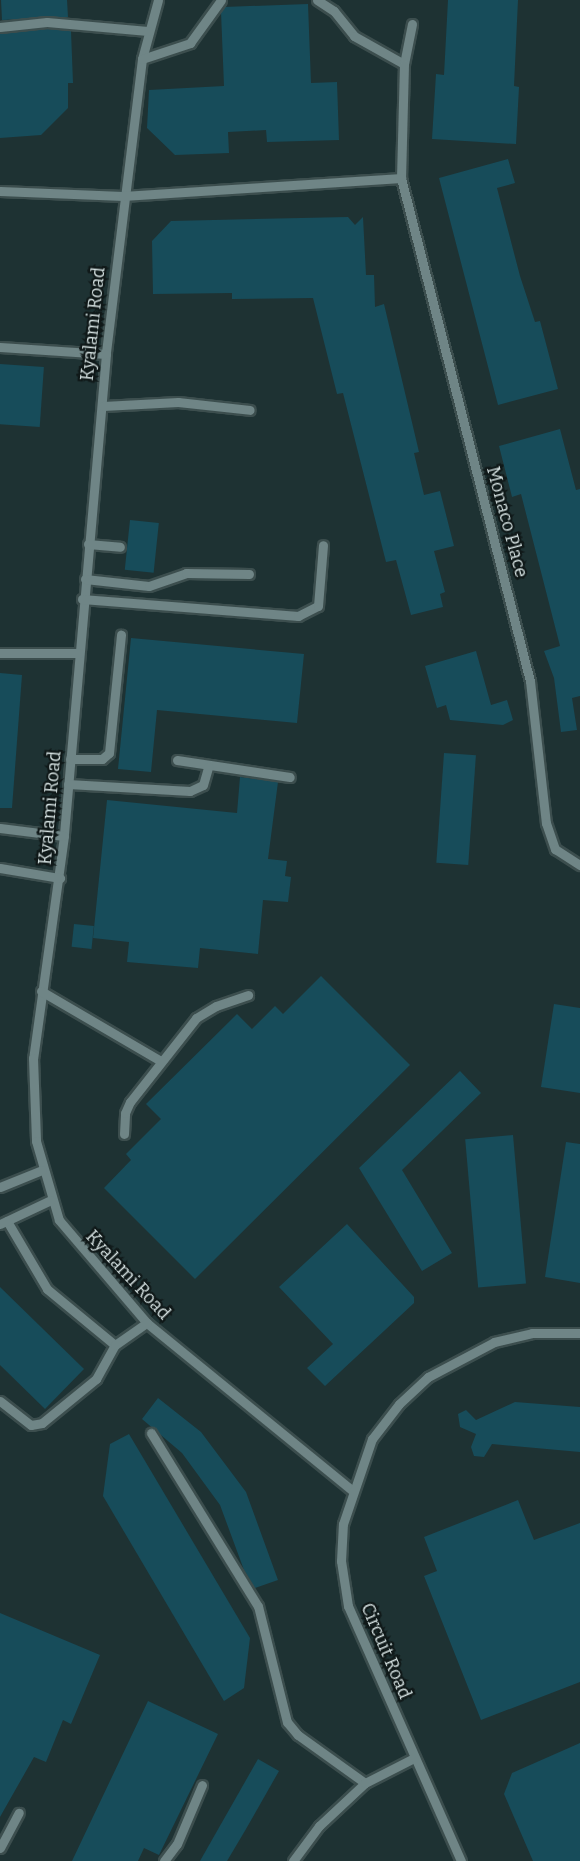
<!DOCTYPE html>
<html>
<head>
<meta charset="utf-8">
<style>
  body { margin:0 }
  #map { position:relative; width:580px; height:1861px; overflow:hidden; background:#1e3233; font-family:Bitter,serif }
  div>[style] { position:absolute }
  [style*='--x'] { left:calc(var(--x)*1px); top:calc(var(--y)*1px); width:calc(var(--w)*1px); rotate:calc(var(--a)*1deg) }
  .building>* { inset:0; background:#174c5a; transform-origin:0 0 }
  .roads { filter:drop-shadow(2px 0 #3c4e4e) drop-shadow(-2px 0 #3c4e4e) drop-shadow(0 2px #3c4e4e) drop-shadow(0 -2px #3c4e4e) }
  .service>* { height:9px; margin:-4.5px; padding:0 4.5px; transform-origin:4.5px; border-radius:4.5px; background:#6f8586 }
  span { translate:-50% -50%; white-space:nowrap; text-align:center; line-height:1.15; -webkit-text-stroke:4.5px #0f1818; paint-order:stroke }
  .street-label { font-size:18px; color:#d5e1e1 }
</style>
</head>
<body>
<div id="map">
  <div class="building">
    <div style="clip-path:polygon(1px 0,67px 0,68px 17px,2px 20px)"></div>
    <div style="clip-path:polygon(448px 0,518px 0,514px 86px,519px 87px,516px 144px,432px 139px,436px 74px,444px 75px)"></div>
    <div style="clip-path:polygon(308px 4px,311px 83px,337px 82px,339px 140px,267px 142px,266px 130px,228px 132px,229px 153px,175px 155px,147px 128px,149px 90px,224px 86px,221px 12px,224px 7px)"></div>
    <div style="clip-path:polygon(47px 29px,71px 31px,73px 83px,68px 83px,68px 108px,41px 135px,0 138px,0 34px)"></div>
    <div style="clip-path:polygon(508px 159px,515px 183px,497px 188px,520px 276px,535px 322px,540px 321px,558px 389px,498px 405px,439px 178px)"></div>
    <div style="clip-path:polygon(348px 217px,355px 225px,363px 217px,366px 275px,374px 275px,375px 307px,384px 304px,419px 452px,414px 453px,424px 495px,440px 491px,454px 546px,434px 551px,445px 592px,440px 594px,443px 607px,411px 615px,396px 560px,386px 562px,343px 393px,337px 394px,313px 298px,232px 299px,232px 293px,153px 294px,152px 241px,171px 221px)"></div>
    <div style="left:0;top:364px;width:44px;height:60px;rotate:4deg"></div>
    <div style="clip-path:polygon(560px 429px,576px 490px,580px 489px,580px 696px,572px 698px,577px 730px,561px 732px,554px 678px,544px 651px,560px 646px,521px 494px,512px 497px,499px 446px)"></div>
    <div style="left:130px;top:520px;width:29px;height:50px;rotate:6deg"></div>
    <div style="clip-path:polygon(131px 638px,304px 654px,297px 723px,157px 710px,151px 772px,118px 769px)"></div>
    <div style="clip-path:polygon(476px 651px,491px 705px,507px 700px,513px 720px,503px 725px,450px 720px,446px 705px,437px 708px,425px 666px)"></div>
    <div style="clip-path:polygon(0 673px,22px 675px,12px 808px,0 808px)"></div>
    <div style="left:444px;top:753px;width:32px;height:110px;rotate:4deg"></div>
    <div style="clip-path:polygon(240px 777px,278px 782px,268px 859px,287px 861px,285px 876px,291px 877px,288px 902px,263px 900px,258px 954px,200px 948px,198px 968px,127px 962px,129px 942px,93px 938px,107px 800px,237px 813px)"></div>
    <div style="left:74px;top:924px;width:20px;height:23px;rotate:6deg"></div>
    <div style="clip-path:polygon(321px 976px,410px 1065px,195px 1279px,104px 1188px,131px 1160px,126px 1154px,161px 1119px,146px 1104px,237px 1014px,252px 1029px,275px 1006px,283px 1014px)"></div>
    <div style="clip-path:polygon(554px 1004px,580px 1008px,580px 1093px,541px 1087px)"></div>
    <div style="clip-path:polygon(460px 1071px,481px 1093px,402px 1170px,452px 1253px,422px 1271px,359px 1168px)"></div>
    <div style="left:513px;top:1135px;width:149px;height:48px;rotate:85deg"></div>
    <div style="clip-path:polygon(566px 1142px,580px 1144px,580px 1283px,545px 1277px)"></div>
    <div style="clip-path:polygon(347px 1224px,414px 1297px,414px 1303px,325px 1386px,307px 1368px,333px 1344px,279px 1287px)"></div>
    <div style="clip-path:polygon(0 1287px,84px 1369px,45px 1409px,0 1365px)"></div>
    <div style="clip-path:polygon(158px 1398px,201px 1432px,246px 1492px,278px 1580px,255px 1588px,244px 1570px,220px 1505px,182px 1453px,142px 1419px)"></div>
    <div style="clip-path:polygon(515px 1402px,580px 1407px,580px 1452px,492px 1444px,484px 1457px,474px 1456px,471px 1447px,476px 1434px,460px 1427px,458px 1414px,466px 1410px,476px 1420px)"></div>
    <div style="clip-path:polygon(129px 1434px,250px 1638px,244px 1688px,224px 1701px,103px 1496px,110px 1444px)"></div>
    <div style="clip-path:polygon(518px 1500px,534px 1540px,580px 1523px,580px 1682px,481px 1720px,424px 1576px,437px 1571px,424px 1537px)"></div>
    <div style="clip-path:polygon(0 1613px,100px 1655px,71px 1724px,63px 1720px,46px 1762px,34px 1757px,0 1817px)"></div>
    <div style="clip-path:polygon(148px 1701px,218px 1734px,159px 1855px,144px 1848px,138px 1861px,72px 1861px)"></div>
    <div style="clip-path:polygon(580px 1743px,580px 1861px,533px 1861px,504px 1794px,512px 1773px)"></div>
    <div style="clip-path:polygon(258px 1759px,279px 1771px,246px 1829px,227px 1861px,200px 1861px)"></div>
  </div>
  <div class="roads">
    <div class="service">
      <div style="--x:158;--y:0;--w:61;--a:105.2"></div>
      <div style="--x:142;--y:59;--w:297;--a:97"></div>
      <div style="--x:106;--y:354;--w:484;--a:95"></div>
      <div style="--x:64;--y:836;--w:224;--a:97.9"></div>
      <div style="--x:33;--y:1058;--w:83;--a:87.9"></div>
      <div style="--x:36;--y:1141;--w:82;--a:73.8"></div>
      <div style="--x:59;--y:1220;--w:135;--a:49.5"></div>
      <div style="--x:147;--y:1323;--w:264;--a:39.2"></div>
      <div style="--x:317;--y:0;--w:20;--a:33"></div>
      <div style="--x:334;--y:11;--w:32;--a:51"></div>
      <div style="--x:354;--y:36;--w:57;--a:29.2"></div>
      <div style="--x:412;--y:24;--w:41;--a:101.3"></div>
      <div style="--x:404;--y:64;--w:114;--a:91.5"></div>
      <div style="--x:401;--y:178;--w:519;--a:75.62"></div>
      <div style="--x:530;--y:681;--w:143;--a:83.6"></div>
      <div style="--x:546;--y:823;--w:28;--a:71"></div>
      <div style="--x:555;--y:849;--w:30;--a:33"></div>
      <div style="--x:0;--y:27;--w:47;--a:-6.1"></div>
      <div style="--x:47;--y:22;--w:101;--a:5.1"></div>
      <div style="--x:142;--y:59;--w:51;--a:-18.4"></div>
      <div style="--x:190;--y:43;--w:53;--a:-54.2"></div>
      <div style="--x:0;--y:191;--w:123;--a:2.3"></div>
      <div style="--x:123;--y:196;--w:279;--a:-3.7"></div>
      <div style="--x:0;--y:347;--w:106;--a:3.8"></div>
      <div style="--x:103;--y:406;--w:75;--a:-3.1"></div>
      <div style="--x:178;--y:402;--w:72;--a:6.3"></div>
      <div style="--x:88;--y:544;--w:32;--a:5"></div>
      <div style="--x:85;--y:579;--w:64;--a:6.2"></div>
      <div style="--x:149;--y:586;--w:39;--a:-19"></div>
      <div style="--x:186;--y:573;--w:63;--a:0.9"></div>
      <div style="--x:82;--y:599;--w:217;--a:4.5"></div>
      <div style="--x:298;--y:616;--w:22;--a:-27"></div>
      <div style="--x:318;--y:606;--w:61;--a:-85.3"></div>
      <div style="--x:0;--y:653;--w:79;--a:0"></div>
      <div style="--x:70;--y:759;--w:32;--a:0"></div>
      <div style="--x:102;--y:759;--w:9;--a:-41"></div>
      <div style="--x:109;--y:753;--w:119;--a:-84.2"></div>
      <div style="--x:177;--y:760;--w:114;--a:8.6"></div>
      <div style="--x:68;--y:784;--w:122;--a:3.3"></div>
      <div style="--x:190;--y:791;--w:14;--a:-25"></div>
      <div style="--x:203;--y:785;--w:19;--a:-74"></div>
      <div style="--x:0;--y:828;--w:64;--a:7.1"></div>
      <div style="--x:0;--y:868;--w:61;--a:9.5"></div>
      <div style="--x:41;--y:991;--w:139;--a:30.3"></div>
      <div style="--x:124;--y:1134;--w:21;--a:-87"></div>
      <div style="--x:125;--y:1113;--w:12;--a:-66"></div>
      <div style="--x:130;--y:1102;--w:107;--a:-51.8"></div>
      <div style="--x:196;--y:1018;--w:23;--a:-31"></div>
      <div style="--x:216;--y:1006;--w:34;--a:-19"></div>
      <div style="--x:0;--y:1187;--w:45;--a:-22"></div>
      <div style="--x:7;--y:1221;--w:79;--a:59.5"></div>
      <div style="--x:47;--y:1289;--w:88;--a:39.5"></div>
      <div style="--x:0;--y:1224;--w:56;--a:-25.2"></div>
      <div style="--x:0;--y:1401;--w:39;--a:38"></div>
      <div style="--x:31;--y:1425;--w:11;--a:-10"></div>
      <div style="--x:42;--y:1423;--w:70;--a:-39.2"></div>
      <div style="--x:96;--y:1379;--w:39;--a:-61"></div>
      <div style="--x:115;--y:1345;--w:39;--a:-35"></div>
      <div style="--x:151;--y:1433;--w:203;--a:58.3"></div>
      <div style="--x:258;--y:1606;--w:120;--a:76"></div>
      <div style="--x:287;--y:1722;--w:17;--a:50"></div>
      <div style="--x:298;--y:1735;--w:82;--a:35.6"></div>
      <div style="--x:0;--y:1848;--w:40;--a:-62"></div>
      <div style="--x:164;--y:1861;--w:21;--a:-53"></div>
      <div style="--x:177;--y:1844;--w:64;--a:-67"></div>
      <div style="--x:293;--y:1861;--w:44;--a:-53.4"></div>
      <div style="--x:319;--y:1826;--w:63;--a:-43.1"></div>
      <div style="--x:365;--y:1783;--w:55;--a:-27"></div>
      <div style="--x:461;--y:1861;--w:279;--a:-113.9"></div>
      <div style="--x:348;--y:1606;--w:46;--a:-98.8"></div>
      <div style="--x:341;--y:1561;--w:37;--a:-87"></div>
      <div style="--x:343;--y:1524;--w:90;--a:-71.2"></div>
      <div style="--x:372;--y:1439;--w:44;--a:-52.4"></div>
      <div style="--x:399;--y:1404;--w:40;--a:-43"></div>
      <div style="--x:428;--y:1377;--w:75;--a:-27.9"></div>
      <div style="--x:494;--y:1342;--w:39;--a:-13"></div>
      <div style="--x:532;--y:1333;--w:48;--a:0"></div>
    </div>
  </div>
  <div class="street-label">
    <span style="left:93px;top:324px;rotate:-84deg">Kyalami Road</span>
    <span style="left:507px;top:522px;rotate:75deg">Monaco Place</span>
    <span style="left:50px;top:808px;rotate:-85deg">Kyalami Road</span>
    <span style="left:128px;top:1275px;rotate:47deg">Kyalami Road</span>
    <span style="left:386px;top:1651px;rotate:67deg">Circuit Road</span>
  </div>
</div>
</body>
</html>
